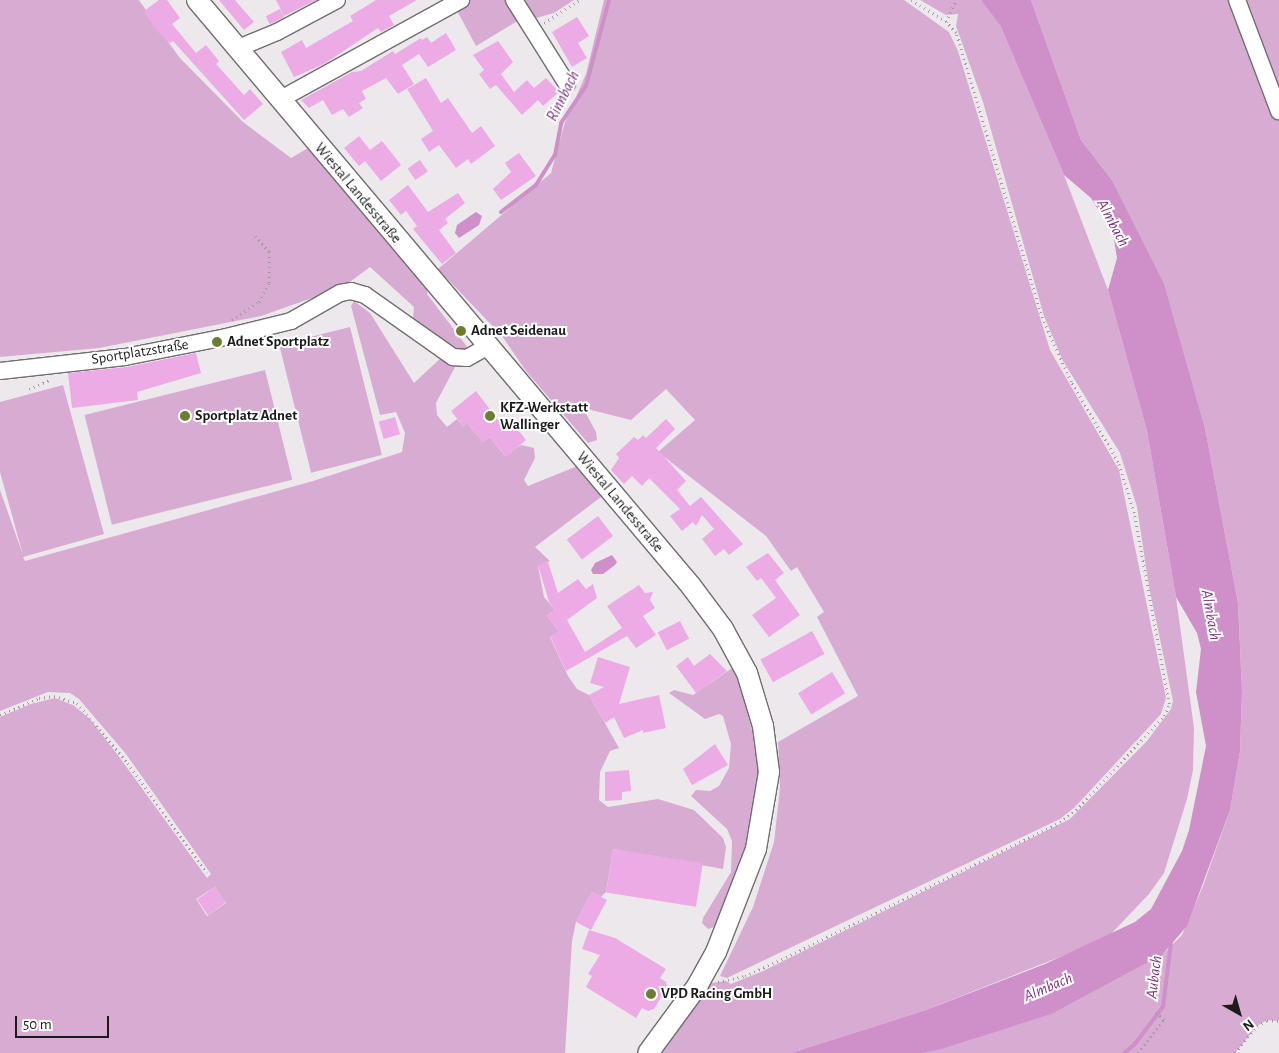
<!DOCTYPE html>
<html>
<head>
<meta charset="utf-8">
<style>
  body { margin:0 }
  #map { position:relative; width:1279px; height:1053px; overflow:hidden; background:#ede8ec; font-family:"Alegreya Sans",sans-serif }
  div>[style] { position:absolute }
  [style*='--x'] { left:calc(var(--x)*1px); top:calc(var(--y)*1px); width:calc(var(--w)*1px); rotate:calc(var(--a)*1deg) }
  .green>* { inset:0; background:#d8acd2; transform-origin:0 0 }
  .water>* { inset:0; background:#cf90c9 }
  .stream>* { height:4px; margin:-2px; padding:0 2px; transform-origin:2px; border-radius:2px; background:#cf90c9 }
  .building>* { inset:0; background:#ecabe5; transform-origin:0 0 }
  .path>* { height:2.5px; margin-top:-1.25px; transform-origin:0; background:repeating-linear-gradient(90deg,#9f9b9e 0 1px,transparent 0 5px) }
  .roads { filter:drop-shadow(1px 0 #716d70) drop-shadow(-1px 0 #716d70) drop-shadow(0 1px #716d70) drop-shadow(0 -1px #716d70) }
  .minor>* { height:16px; margin:-8px; padding:0 8px; transform-origin:8px; border-radius:8px; background:#fff }
  .major>* { height:20px; margin:-10px; padding:0 10px; transform-origin:10px; border-radius:10px; background:#fff }
  .dots>* { width:14px; height:14px; translate:-50% -50%; box-sizing:border-box; border:2px solid #fff; border-radius:50% }
  span { translate:-50% -50%; white-space:nowrap; text-align:center; line-height:1.15; -webkit-text-stroke:4px #fff; paint-order:stroke }
  .street-label { font-size:15px; color:#1c1b1c }
  .poi-label { font-size:15px; color:#1c1b1c; font-weight:700 }
  .left { translate:0 -50%; text-align:left }
  .water-label { font-size:16px; color:#7d3378; font-style:italic }
  .north { position:absolute; left:1214px; top:988px; width:50px; height:50px; -webkit-text-stroke:4px #fff; paint-order:stroke; rotate:142deg; font-size:14px; font-weight:700; line-height:20px; text-align:center; color:#1c1b1c }
  .north::after { content:''; display:block; margin:auto; width:18px; height:22px; background:#1c1b1c; clip-path:polygon(50% 0,100% 100%,50% 72%,0 100%) }
  .scale { position:absolute; left:15px; top:1016px; width:94px; height:22px; box-sizing:border-box; border:2px solid #1c1b1c; border-top:0; padding-left:6px; font-size:15px; line-height:18px; white-space:nowrap; color:#1c1b1c; -webkit-text-stroke:4px #fff; paint-order:stroke }
</style>
</head>
<body>
<div id="map">
  <div class="green">
    <div style="clip-path:polygon(0 0,139px 0,179px 57px,243px 122px,291px 158px,310px 147px,428px 288px,427px 294px,468px 348px,461px 350px,450px 347px,413px 318px,414px 307px,370px 267px,343px 287px,261px 316px,99px 348px,0 357px)"></div>
    <div style="clip-path:polygon(469px 0,506px 0,519px 20px,476px 46px,455px 7px)"></div>
    <div style="clip-path:polygon(520px 0,574px 0,554px 13px,536px 18px)"></div>
    <div style="clip-path:polygon(604px 0,904px 0,949px 32px,958px 51px,1050px 350px,1119px 470px,1166px 698px,1161px 714px,1075px 807px,1060px 819px,727px 978px,720px 976px,753px 907px,774px 842px,780px 788px,778px 742px,858px 696px,817px 617px,824px 612px,797px 567px,791px 571px,766px 536px,658px 452px,695px 420px,666px 389px,631px 420px,583px 408px,596px 432px,597px 440px,588px 443px,526px 371px,502px 336px,438px 269px,551px 173px,565px 122px,586px 74px)"></div>
    <div style="clip-path:polygon(920px 0,981px 0,990px 9px,1000px 25px,1064px 175px,1108px 290px,1147px 431px,1176px 597px,1194px 728px,1193px 770px,1187px 799px,1164px 873px,1149px 894px,1111px 934px,1085px 947px,926px 1010px,791px 1053px,648px 1053px,698px 985px,726px 981px,731px 984px,763px 971px,1070px 819px,1147px 741px,1171px 709px,1173px 701px,1149px 587px,1137px 507px,1120px 453px,1063px 361px,1044px 316px,983px 102px,956px 26px,958px 14px,946px 15px)"></div>
    <div style="clip-path:polygon(1031px 0,1279px 0,1279px 1021px,1267px 1020px,1257px 1026px,1235px 1053px,923px 1053px,1052px 1014px,1162px 955px,1182px 935px,1203px 886px,1230px 810px,1240px 752px,1242px 691px,1238px 603px,1205px 428px,1164px 283px,1112px 180px,1081px 140px)"></div>
    <div style="clip-path:polygon(evenodd,354px 301px,370px 313px,414px 383px,443px 356px,455px 367px,436px 403px,437px 415px,447px 427px,457px 419px,463px 426px,467px 423px,483px 442px,490px 437px,505px 456px,521px 445px,534px 448px,535px 458px,524px 480px,528px 486px,580px 465px,605px 494px,535px 547px,550px 561px,538px 566px,544px 597px,555px 610px,547px 616px,559px 632px,550px 637px,568px 676px,577px 689px,589px 695px,619px 748px,610px 751px,600px 772px,599px 800px,608px 807px,658px 799px,694px 810px,723px 838px,726px 847px,723px 869px,613px 849px,606px 892px,601px 897px,592px 892px,576px 922px,572px 941px,565px 1053px,0 1053px,0 717px,31px 704px,55px 698px,73px 705px,90px 719px,120px 758px,207px 878px,211px 874px,126px 754px,79px 699px,70px 693px,48px 692px,0 711px,0 490px,23px 555px,0 472px,0 402px,63px 385px,104px 534px,23px 557px,25px 561px,313px 481px,402px 452px,405px 433px,396px 412px,380px 415px,351px 306px,354px 301px,215px 887px,226px 903px,207px 916px,196px 899px,215px 887px)"></div>
    <div style="left:350px;top:327px;width:132px;height:73px;rotate:76deg"></div>
    <div style="left:265px;top:370px;width:113px;height:186px;rotate:76deg"></div>
    <div style="clip-path:polygon(735px 666px,757px 749px,759px 783px,756px 821px,718px 926px,708px 929px,702px 923px,703px 918px,731px 872px,732px 841px,727px 829px,691px 796px,696px 790px,710px 791px,719px 786px,729px 768px,731px 744px,723px 716px,719px 714px,705px 719px,669px 693px,674px 690px,693px 695px)"></div>
  </div>
  <div class="water">
    <div style="clip-path:polygon(981px 0,1031px 0,1081px 140px,1112px 180px,1164px 283px,1205px 428px,1238px 603px,1242px 691px,1240px 752px,1230px 810px,1187px 926px,1162px 955px,1052px 1014px,941px 1049px,923px 1053px,791px 1053px,926px 1010px,1045px 964px,1135px 922px,1151px 909px,1182px 851px,1189px 830px,1206px 746px,1196px 692px,1201px 649px,1197px 633px,1176px 597px,1147px 431px,1108px 290px,1117px 258px,1113px 234px,1091px 198px,1064px 175px,1000px 25px)"></div>
    <div style="clip-path:polygon(476px 212px,482px 216px,479px 225px,459px 238px,455px 233px,457px 225px)"></div>
    <div style="clip-path:polygon(612px 555px,617px 562px,615px 565px,603px 574px,593px 574px,591px 570px,595px 563px)"></div>
  </div>
  <div class="stream">
    <div style="--x:501;--y:212;--w:44;--a:-37.6"></div>
    <div style="--x:536;--y:185;--w:36;--a:-58"></div>
    <div style="--x:555;--y:155;--w:33;--a:-79"></div>
    <div style="--x:561;--y:123;--w:45;--a:-56"></div>
    <div style="--x:586;--y:86;--w:89;--a:-75"></div>
    <div style="--x:1124;--y:1053;--w:13;--a:-39"></div>
    <div style="--x:1134;--y:1045;--w:48;--a:-52.7"></div>
    <div style="--x:1163;--y:1007;--w:64;--a:-82.9"></div>
  </div>
  <div class="building">
    <div style="clip-path:polygon(159px 0,167px 0,180px 18px,172px 24px,196px 53px,206px 45px,219px 61px,216px 64px,244px 95px,250px 89px,263px 104px,244px 120px,173px 41px,170px 43px,159px 33px,146px 15px,144px 11px)"></div>
    <div style="clip-path:polygon(219px 0,235px 0,254px 22px,244px 30px)"></div>
    <div style="clip-path:polygon(276px 0,316px 0,284px 16px)"></div>
    <div style="clip-path:polygon(376px 0,417px 0,389px 16px,394px 25px,381px 32px,378px 28px,324px 64px,294px 77px,281px 52px,302px 40px,306px 48px,353px 21px,350px 16px)"></div>
    <div style="left:280px;top:9px;width:9px;height:16px;rotate:63deg"></div>
    <div style="clip-path:polygon(577px 17px,589px 36px,578px 43px,587px 58px,572px 67px,552px 32px)"></div>
    <div style="clip-path:polygon(446px 33px,456px 50px,428px 67px,419px 54px,402px 65px,414px 84px,398px 94px,386px 78px,362px 91px,366px 99px,359px 103px,363px 108px,349px 117px,343px 109px,332px 115px,323px 100px,309px 108px,301px 100px,352px 72px,361px 71px,393px 51px,395px 54px,421px 38px,422px 40px,427px 37px,431px 43px)"></div>
    <div style="clip-path:polygon(498px 41px,513px 62px,501px 74px,514px 92px,527px 80px,534px 88px,546px 78px,559px 92px,543px 106px,538px 100px,522px 115px,496px 85px,490px 89px,479px 74px,484px 70px,473px 55px)"></div>
    <div style="clip-path:polygon(426px 78px,441px 103px,448px 98px,472px 133px,481px 126px,495px 146px,471px 164px,468px 159px,456px 168px,439px 145px,429px 152px,421px 139px,433px 131px,407px 89px)"></div>
    <div style="clip-path:polygon(359px 136px,370px 150px,382px 141px,401px 165px,381px 181px,365px 161px,359px 166px,344px 148px)"></div>
    <div style="clip-path:polygon(519px 153px,536px 176px,501px 200px,493px 189px,511px 172px,505px 163px)"></div>
    <div style="left:420px;top:160px;width:14px;height:15px;rotate:56deg"></div>
    <div style="clip-path:polygon(408px 185px,428px 212px,458px 193px,465px 203px,445px 219px,448px 223px,439px 230px,456px 253px,442px 264px,413px 229px,417px 226px,406px 211px,401px 215px,389px 200px)"></div>
    <div style="clip-path:polygon(196px 353px,201px 373px,137px 392px,138px 400px,72px 408px,68px 373px,127px 367px)"></div>
    <div style="clip-path:polygon(476px 391px,501px 424px,509px 418px,526px 440px,506px 457px,490px 437px,483px 442px,467px 423px,463px 426px,451px 411px)"></div>
    <div style="left:395px;top:417px;width:18px;height:17px;rotate:74deg"></div>
    <div style="clip-path:polygon(666px 419px,675px 429px,656px 448px,686px 481px,677px 490px,690px 506px,701px 497px,743px 544px,729px 555px,724px 549px,715px 556px,702px 539px,714px 529px,702px 515px,696px 526px,693px 522px,682px 531px,670px 516px,680px 509px,649px 478px,642px 486px,632px 476px,624px 484px,611px 470px,619px 458px,616px 454px,634px 437px,638px 440px,643px 435px,646px 438px)"></div>
    <div style="left:598px;top:516px;width:25px;height:39px;rotate:53deg"></div>
    <div style="clip-path:polygon(768px 553px,784px 573px,775px 580px,800px 615px,769px 637px,752px 615px,776px 598px,761px 578px,757px 581px,746px 567px)"></div>
    <div style="clip-path:polygon(548px 562px,558px 593px,578px 579px,586px 589px,593px 584px,597px 598px,567px 620px,585px 652px,622px 628px,607px 606px,639px 585px,645px 593px,653px 592px,650px 600px,655px 608px,643px 616px,656px 635px,636px 648px,627px 636px,566px 671px,550px 636px,559px 632px,547px 616px,555px 610px,549px 602px,538px 565px)"></div>
    <div style="left:680px;top:621px;width:20px;height:25px;rotate:63deg"></div>
    <div style="left:812px;top:631px;width:26px;height:59px;rotate:61deg"></div>
    <div style="clip-path:polygon(710px 654px,727px 671px,696px 693px,676px 666px,688px 657px,694px 666px)"></div>
    <div style="clip-path:polygon(598px 657px,630px 667px,619px 704px,659px 695px,666px 728px,643px 733px,643px 730px,624px 738px,614px 717px,605px 723px,589px 695px,604px 687px,590px 683px)"></div>
    <div style="left:832px;top:672px;width:25px;height:40px;rotate:58deg"></div>
    <div style="clip-path:polygon(715px 744px,728px 765px,692px 785px,683px 769px)"></div>
    <div style="clip-path:polygon(629px 770px,631px 791px,622px 792px,622px 800px,605px 801px,605px 772px)"></div>
    <div style="left:613px;top:849px;width:91px;height:44px;rotate:9deg"></div>
    <div style="left:215px;top:887px;width:19px;height:22px;rotate:55deg"></div>
    <div style="left:592px;top:892px;width:17px;height:34px;rotate:28deg"></div>
    <div style="clip-path:polygon(589px 930px,615px 938px,666px 969px,660px 978px,666px 982px,667px 988px,654px 1009px,648px 1011px,642px 1008px,636px 1018px,586px 987px,592px 976px,588px 974px,600px 955px,582px 949px)"></div>
  </div>
  <div class="path">
    <div style="--x:946;--y:22;--w:24;--a:-66"></div>
    <div style="--x:544;--y:23;--w:42;--a:-33.3"></div>
    <div style="--x:232;--y:320;--w:32;--a:-34"></div>
    <div style="--x:259;--y:302;--w:21;--a:-62"></div>
    <div style="--x:269;--y:283;--w:31;--a:-90"></div>
    <div style="--x:269;--y:252;--w:24;--a:-132"></div>
    <div style="--x:29;--y:389;--w:22;--a:-24"></div>
    <div style="--x:0;--y:715;--w:43;--a:-23.6"></div>
    <div style="--x:39;--y:698;--w:15;--a:-8"></div>
    <div style="--x:54;--y:696;--w:24;--a:17"></div>
    <div style="--x:77;--y:703;--w:79;--a:49.6"></div>
    <div style="--x:128;--y:763;--w:135;--a:54.3"></div>
    <div style="--x:718;--y:982;--w:28;--a:-13"></div>
    <div style="--x:745;--y:976;--w:45;--a:-24.9"></div>
    <div style="--x:786;--y:957;--w:305;--a:-26.2"></div>
    <div style="--x:1060;--y:822;--w:20;--a:-37"></div>
    <div style="--x:1076;--y:810;--w:129;--a:-46.9"></div>
    <div style="--x:1164;--y:716;--w:13;--a:-67"></div>
    <div style="--x:1169;--y:704;--w:194;--a:-100.4"></div>
    <div style="--x:1134;--y:513;--w:53;--a:-107.4"></div>
    <div style="--x:1118;--y:462;--w:93;--a:-120.4"></div>
    <div style="--x:1071;--y:382;--w:70;--a:-114.4"></div>
    <div style="--x:1042;--y:318;--w:298;--a:-106.8"></div>
    <div style="--x:956;--y:33;--w:15;--a:-132"></div>
    <div style="--x:946;--y:22;--w:41;--a:-147.8"></div>
    <div style="--x:1138;--y:1053;--w:42;--a:-51.8"></div>
    <div style="--x:1164;--y:1020;--w:11;--a:-139"></div>
    <div style="--x:1235;--y:1053;--w:35;--a:-51"></div>
    <div style="--x:1257;--y:1026;--w:12;--a:-31"></div>
    <div style="--x:1267;--y:1020;--w:12;--a:5"></div>
  </div>
  <div class="roads">
    <div class="minor">
      <div style="--x:514;--y:0;--w:99;--a:57.8"></div>
      <div style="--x:1237;--y:0;--w:119;--a:69.3"></div>
      <div style="--x:236;--y:49;--w:44;--a:-22.5"></div>
      <div style="--x:277;--y:32;--w:68;--a:-28.1"></div>
      <div style="--x:279;--y:100;--w:208;--a:-28.8"></div>
      <div style="--x:0;--y:371;--w:126;--a:-6.4"></div>
      <div style="--x:125;--y:357;--w:103;--a:-11.2"></div>
      <div style="--x:226;--y:337;--w:67;--a:-13.8"></div>
      <div style="--x:291;--y:321;--w:56;--a:-29.7"></div>
      <div style="--x:340;--y:293;--w:11;--a:-10"></div>
      <div style="--x:351;--y:291;--w:15;--a:16"></div>
      <div style="--x:365;--y:295;--w:108;--a:35.2"></div>
      <div style="--x:453;--y:357;--w:14;--a:4"></div>
      <div style="--x:467;--y:358;--w:23;--a:-29"></div>
    </div>
    <div class="major">
      <div style="--x:197;--y:0;--w:766;--a:49.87"></div>
      <div style="--x:691;--y:586;--w:54;--a:53.3"></div>
      <div style="--x:723;--y:629;--w:50;--a:61.4"></div>
      <div style="--x:747;--y:673;--w:55;--a:73.2"></div>
      <div style="--x:763;--y:726;--w:46;--a:82.6"></div>
      <div style="--x:769;--y:772;--w:78;--a:99.6"></div>
      <div style="--x:756;--y:849;--w:110;--a:111.2"></div>
      <div style="--x:716;--y:952;--w:38;--a:119"></div>
      <div style="--x:698;--y:985;--w:84;--a:126.3"></div>
    </div>
  </div>
  <div class="dots">
    <div style="left:461px;top:331px;background:#6c7e2d"></div>
    <div style="left:217px;top:342px;background:#6c7e2d"></div>
    <div style="left:185px;top:416px;background:#6c7e2d"></div>
    <div style="left:490px;top:416px;background:#6c7e2d"></div>
    <div style="left:651px;top:994px;background:#6c7e2d"></div>
  </div>
  <div class="street-label">
    <span style="left:358px;top:193px;rotate:50deg">Wiestal Landesstraße</span>
    <span style="left:140px;top:352px;rotate:-9deg">Sportplatzstraße</span>
    <span style="left:620px;top:502px;rotate:50deg">Wiestal Landesstraße</span>
  </div>
  <div class="poi-label">
    <span class="left" style="left:471px;top:331px">Adnet Seidenau</span>
    <span class="left" style="left:227px;top:342px">Adnet Sportplatz</span>
    <span class="left" style="left:500px;top:416px">KFZ-Werkstatt<br>Wallinger</span>
    <span class="left" style="left:195px;top:416px">Sportplatz Adnet</span>
    <span class="left" style="left:661px;top:994px">VPD Racing GmbH</span>
  </div>
  <div class="water-label">
    <span style="left:563px;top:96px;rotate:-63deg">Rinnbach</span>
    <span style="left:1113px;top:223px;rotate:62deg">Almbach</span>
    <span style="left:1211px;top:615px;rotate:80deg">Almbach</span>
    <span style="left:1154px;top:977px;rotate:-83deg">Aubach</span>
    <span style="left:1048px;top:987px;rotate:-23deg">Almbach</span>
  </div>
  <div class="north">N</div>
  <div class="scale">50 m</div>
</div>
</body>
</html>
